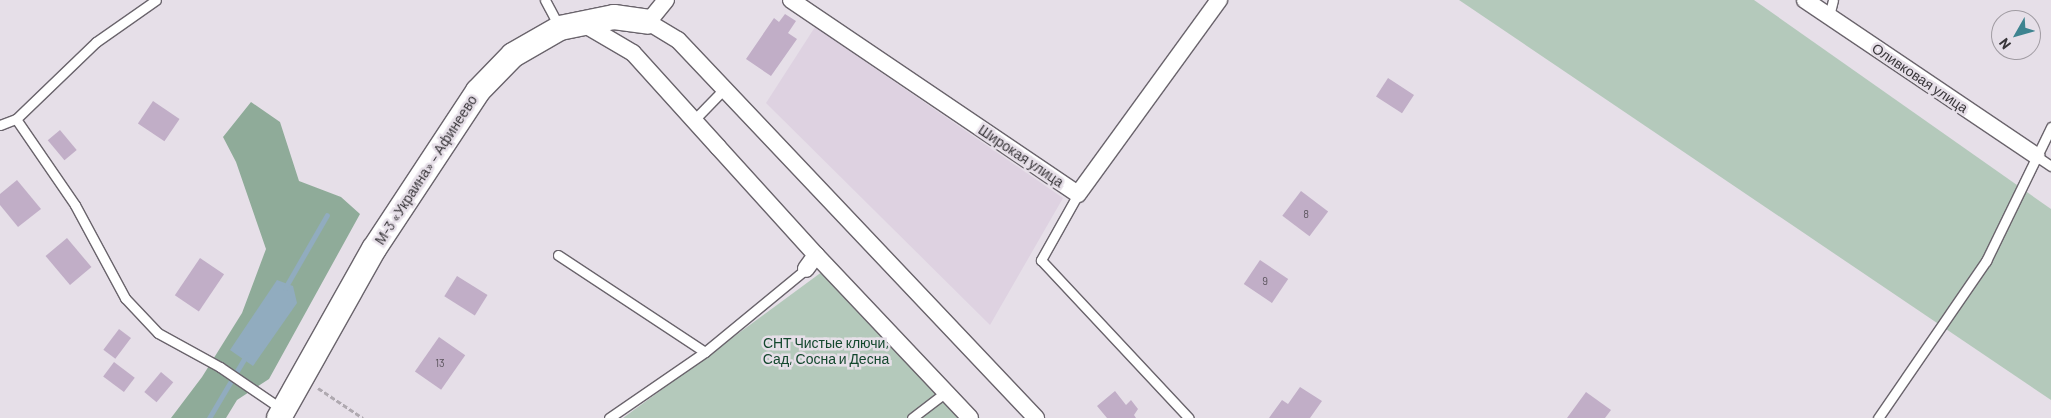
<!DOCTYPE html>
<html>
<head>
<meta charset="utf-8">
<style>
  body { margin:0 }
  #map { position:relative; width:2051px; height:418px; overflow:hidden; background:#e6dfe8; font-family:Barlow,sans-serif }
  div>[style] { position:absolute }
  [style*='--x'] { left:calc(var(--x)*1px); top:calc(var(--y)*1px); width:calc(var(--w)*1px); rotate:calc(var(--a)*1deg) }
  .built>* { inset:0; background:#ded2e1 }
  .green>* { inset:0; background:#b4c9bb }
  .forest>* { inset:0; background:#8fab99 }
  .water>* { inset:0; background:#91acbf }
  .stream>* { height:5px; margin:-2.5px; padding:0 2.5px; transform-origin:2.5px; border-radius:2.5px; background:#91acbf }
  .building>* { inset:0; background:#c1aec7; transform-origin:0 0 }
  .path>* { height:3px; margin-top:-1.5px; transform-origin:0; background:repeating-linear-gradient(90deg,#afa9b0 0 5px,transparent 0 7.5px) }
  .roads { filter:drop-shadow(1px 0 #6a646c) drop-shadow(-1px 0 #6a646c) drop-shadow(0 1px #6a646c) drop-shadow(0 -1px #6a646c) }
  .lane>* { height:9px; margin:-4.5px; padding:0 4.5px; transform-origin:4.5px; border-radius:4.5px; background:#fff }
  .street>* { height:16px; margin:-8px; padding:0 8px; transform-origin:8px; border-radius:8px; background:#fff }
  .secondary>* { height:24px; margin:-12px; padding:0 12px; transform-origin:12px; border-radius:12px; background:#fff }
  span { translate:-50% -50%; white-space:nowrap; text-align:center; line-height:1.15; -webkit-text-stroke:5px #e6dfe8; paint-order:stroke }
  .number-label { font-size:11px; color:#5a535c }
  .number-label span { -webkit-text-stroke-width:0 }
  .street-label { font-size:14px; color:#383539 }
  .park-label { font-size:14px; color:#13472d }
  .north { position:absolute; left:1991px; top:10px; width:50px; height:50px; box-sizing:border-box; background:#e6dfe8; border:1px solid #a09ba2; border-radius:50%; rotate:232deg; font-size:14px; font-weight:700; line-height:20px; text-align:center; color:#383539 }
  .north::after { content:''; display:block; margin:auto; width:18px; height:22px; background:#3e8490; clip-path:polygon(50% 0,100% 100%,50% 72%,0 100%) }
</style>
</head>
<body>
<div id="map">
  <div class="built">
    <div style="clip-path:polygon(815px 27px,1063px 198px,990px 325px,766px 103px)"></div>
  </div>
  <div class="green">
    <div style="clip-path:polygon(1459px 0,1754px 0,2051px 209px,2051px 400px)"></div>
    <div style="clip-path:polygon(834px 263px,980px 418px,623px 418px)"></div>
  </div>
  <div class="forest">
    <div style="clip-path:polygon(251px 102px,280px 122px,299px 181px,341px 197px,360px 214px,269px 379px,237px 400px,226px 418px,171px 418px,202px 377px,242px 313px,266px 249px,236px 162px,223px 137px)"></div>
  </div>
  <div class="water">
    <div style="clip-path:polygon(277px 280px,293px 286px,297px 303px,253px 366px,230px 350px)"></div>
  </div>
  <div class="stream">
    <div style="--x:285;--y:288;--w:84;--a:-60.1"></div>
    <div style="--x:209;--y:418;--w:74;--a:-59.3"></div>
  </div>
  <div class="building">
    <div style="clip-path:polygon(785px 14px,796px 21px,788px 33px,797px 39px,771px 76px,746px 59px,774px 18px,779px 22px)"></div>
    <div style="left:1388px;top:78px;width:31px;height:22px;rotate:33deg"></div>
    <div style="left:153px;top:101px;width:32px;height:27px;rotate:34deg"></div>
    <div style="left:60px;top:130px;width:26px;height:16px;rotate:50deg"></div>
    <div style="clip-path:polygon(17px 180px,41px 209px,18px 227px,0 205px,0 194px)"></div>
    <div style="left:1301px;top:191px;width:34px;height:31px;rotate:37deg"></div>
    <div style="left:67px;top:238px;width:38px;height:28px;rotate:50deg"></div>
    <div style="left:200px;top:258px;width:29px;height:45px;rotate:34deg"></div>
    <div style="left:1260px;top:260px;width:34px;height:29px;rotate:34deg"></div>
    <div style="left:457px;top:276px;width:36px;height:24px;rotate:32deg"></div>
    <div style="left:119px;top:329px;width:15px;height:26px;rotate:37deg"></div>
    <div style="left:439px;top:337px;width:32px;height:42px;rotate:35deg"></div>
    <div style="left:114px;top:362px;width:26px;height:18px;rotate:37deg"></div>
    <div style="left:161px;top:372px;width:16px;height:26px;rotate:40deg"></div>
    <div style="clip-path:polygon(1300px 387px,1322px 401px,1310px 418px,1269px 418px,1282px 400px,1288px 404px)"></div>
    <div style="clip-path:polygon(1115px 391px,1126px 405px,1131px 400px,1138px 409px,1134px 415px,1136px 418px,1107px 418px,1097px 406px)"></div>
    <div style="clip-path:polygon(1586px 392px,1611px 410px,1605px 418px,1567px 418px)"></div>
  </div>
  <div class="path">
    <div style="--x:318;--y:388;--w:54;--a:33.7"></div>
  </div>
  <div class="roads">
    <div class="lane">
      <div style="--x:545;--y:0;--w:32;--a:62"></div>
      <div style="--x:1829;--y:16;--w:16;--a:-76"></div>
      <div style="--x:16;--y:119;--w:104;--a:55.5"></div>
      <div style="--x:75;--y:205;--w:106;--a:61.7"></div>
      <div style="--x:125;--y:298;--w:48;--a:46.7"></div>
      <div style="--x:158;--y:333;--w:71;--a:28.7"></div>
      <div style="--x:220;--y:367;--w:76;--a:34.3"></div>
      <div style="--x:694;--y:120;--w:43;--a:-45.9"></div>
      <div style="--x:0;--y:125;--w:17;--a:-21"></div>
      <div style="--x:16;--y:119;--w:111;--a:-43.9"></div>
      <div style="--x:96;--y:42;--w:73;--a:-35"></div>
      <div style="--x:2036;--y:156;--w:18;--a:34"></div>
      <div style="--x:1078;--y:194;--w:76;--a:119.3"></div>
      <div style="--x:1041;--y:260;--w:216;--a:46.9"></div>
      <div style="--x:558;--y:255;--w:176;--a:33.4"></div>
      <div style="--x:609;--y:418;--w:116;--a:-34.5"></div>
      <div style="--x:705;--y:352;--w:131;--a:-39.4"></div>
      <div style="--x:912;--y:418;--w:43;--a:-37.4"></div>
      <div style="--x:1878;--y:418;--w:191;--a:-55.5"></div>
      <div style="--x:1986;--y:261;--w:149;--a:-64.1"></div>
    </div>
    <div class="street">
      <div style="--x:666;--y:0;--w:28;--a:129"></div>
      <div style="--x:648;--y:22;--w:35;--a:31"></div>
      <div style="--x:678;--y:40;--w:521;--a:46.56"></div>
      <div style="--x:791;--y:0;--w:346;--a:34.1"></div>
      <div style="--x:1078;--y:194;--w:240;--a:-54"></div>
      <div style="--x:1805;--y:0;--w:279;--a:34"></div>
      <div style="--x:582;--y:23;--w:59;--a:30.5"></div>
      <div style="--x:633;--y:53;--w:127;--a:47.9"></div>
      <div style="--x:718;--y:147;--w:146;--a:47.8"></div>
      <div style="--x:816;--y:255;--w:17;--a:126"></div>
      <div style="--x:816;--y:255;--w:224;--a:46.6"></div>
    </div>
    <div class="secondary">
      <div style="--x:279;--y:418;--w:194;--a:-60.7"></div>
      <div style="--x:374;--y:249;--w:189;--a:-56.6"></div>
      <div style="--x:478;--y:91;--w:50;--a:-45.8"></div>
      <div style="--x:513;--y:55;--w:54;--a:-29.9"></div>
      <div style="--x:560;--y:28;--w:55;--a:-11.5"></div>
      <div style="--x:614;--y:17;--w:34;--a:8"></div>
    </div>
  </div>
  <div class="number-label">
    <span style="left:1306px;top:214px">8</span>
    <span style="left:1265px;top:281px">9</span>
    <span style="left:440px;top:363px">13</span>
  </div>
  <div class="street-label">
    <span style="left:1920px;top:78px;rotate:34deg">Оливковая улица</span>
    <span style="left:1021px;top:156px;rotate:34deg">Широкая улица</span>
    <span style="left:426px;top:170px;rotate:-57deg">М-3 «Украина» – Афинеево</span>
  </div>
  <div class="park-label">
    <span style="left:826px;top:351px">СНТ Чистые ключи,<br>Сад, Сосна и Десна</span>
  </div>
  <div class="north">N</div>
</div>
</body>
</html>
